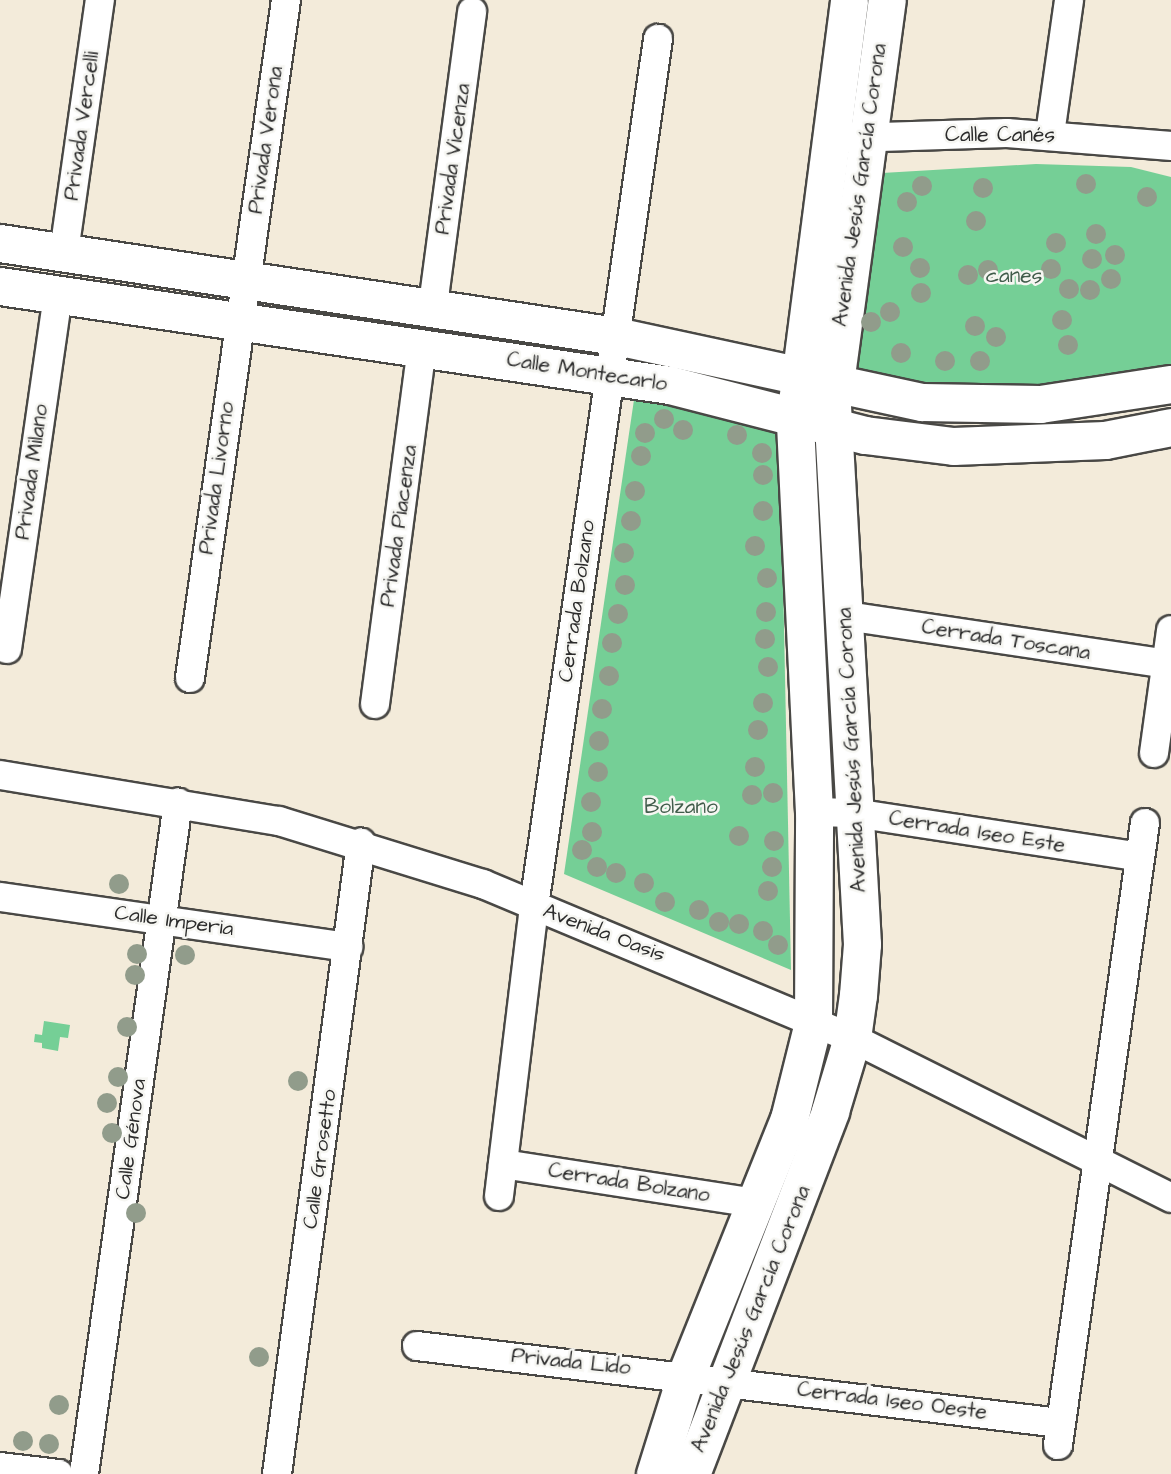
<!DOCTYPE html>
<html>
<head>
<meta charset="utf-8">
<style>
  body { margin:0 }
  #map { position:relative; width:1171px; height:1474px; overflow:hidden; background:#f3ebda; font-family:"Architects Daughter",sans-serif }
  div>[style] { position:absolute }
  [style*='--x'] { left:calc(var(--x)*1px); top:calc(var(--y)*1px); width:calc(var(--w)*1px); rotate:calc(var(--a)*1deg) }
  .green>* { inset:0; background:#75cf96 }
  .roads { filter:drop-shadow(2px 0 #494845) drop-shadow(-2px 0 #494845) drop-shadow(0 2px #494845) drop-shadow(0 -2px #494845) }
  .minor>* { height:28px; margin:-14px; padding:0 14px; transform-origin:14px; border-radius:14px; background:#fff }
  .tertiary>* { height:37px; margin:-18.5px; padding:0 18.5px; transform-origin:18.5px; border-radius:18.5px; background:#fff }
  .trees>* { width:20px; height:20px; margin:-10px; border-radius:50%; background:#919c8b }
  span { translate:-50% -50%; white-space:nowrap; text-align:center; line-height:1.15; -webkit-text-stroke:5px #f6f6f2; paint-order:stroke }
  .street-label { font-size:21px; color:#2b2b2b }
  .park-label { font-size:21px; color:#415c4b }
</style>
</head>
<body>
<div id="map">
  <div class="green">
    <div style="clip-path:polygon(1036px 164px,1131px 167px,1171px 177px,1171px 371px,1076px 385px,944px 387px,863px 376px,857px 369px,882px 173px)"></div>
    <div style="clip-path:polygon(635px 393px,780px 432px,791px 970px,564px 874px)"></div>
    <div style="clip-path:polygon(44px 1021px,70px 1025px,68px 1038px,60px 1037px,58px 1051px,42px 1048px,42px 1043px,34px 1042px,35px 1034px,42px 1035px)"></div>
  </div>
  <div class="roads">
    <div class="minor">
      <div style="--x:1050;--y:134;--w:135;--a:-81.9"></div>
      <div style="--x:849;--y:138;--w:158;--a:-1.8"></div>
      <div style="--x:1007;--y:133;--w:165;--a:4.5"></div>
      <div style="--x:64;--y:252;--w:255;--a:-81.9"></div>
      <div style="--x:433;--y:305;--w:296;--a:-82.4"></div>
      <div style="--x:846;--y:616;--w:324;--a:8.5"></div>
      <div style="--x:7;--y:649;--w:358;--a:-81.8"></div>
      <div style="--x:190;--y:678;--w:685;--a:-81.94"></div>
      <div style="--x:375;--y:704;--w:359;--a:-82.5"></div>
      <div style="--x:1154;--y:753;--w:124;--a:-82.1"></div>
      <div style="--x:0;--y:775;--w:283;--a:9.4"></div>
      <div style="--x:279;--y:821;--w:214;--a:17.2"></div>
      <div style="--x:483;--y:884;--w:400;--a:22.7"></div>
      <div style="--x:852;--y:1038;--w:357;--a:26.6"></div>
      <div style="--x:814;--y:812;--w:40;--a:1.4"></div>
      <div style="--x:854;--y:813;--w:289;--a:8.7"></div>
      <div style="--x:0;--y:897;--w:352;--a:8.2"></div>
      <div style="--x:503;--y:1164;--w:255;--a:8.8"></div>
      <div style="--x:499;--y:1196;--w:292;--a:-83.1"></div>
      <div style="--x:534;--y:906;--w:876;--a:-81.86"></div>
      <div style="--x:417;--y:1346;--w:648;--a:6.83"></div>
      <div style="--x:1058;--y:1445;--w:628;--a:-82.04"></div>
      <div style="--x:0;--y:1467;--w:59;--a:6.8"></div>
      <div style="--x:84;--y:1474;--w:678;--a:-82.03"></div>
      <div style="--x:277;--y:1474;--w:637;--a:-82.42"></div>
    </div>
    <div class="tertiary">
      <div style="--x:0;--y:243;--w:623;--a:8.59"></div>
      <div style="--x:616;--y:336;--w:313;--a:12.2"></div>
      <div style="--x:922;--y:402;--w:118;--a:1"></div>
      <div style="--x:1040;--y:404;--w:133;--a:-8.7"></div>
      <div style="--x:0;--y:286;--w:677;--a:8.41"></div>
      <div style="--x:670;--y:385;--w:201;--a:14.4"></div>
      <div style="--x:865;--y:435;--w:89;--a:7.1"></div>
      <div style="--x:953;--y:446;--w:152;--a:-2.3"></div>
      <div style="--x:1105;--y:440;--w:67;--a:-11.1"></div>
      <div style="--x:655;--y:1474;--w:104;--a:-72.6"></div>
      <div style="--x:686;--y:1375;--w:276;--a:-68.1"></div>
      <div style="--x:789;--y:1119;--w:99;--a:-76"></div>
      <div style="--x:813;--y:1023;--w:211;--a:-89.7"></div>
      <div style="--x:814;--y:812;--w:395;--a:-92.8"></div>
      <div style="--x:795;--y:417;--w:420;--a:-82.6"></div>
      <div style="--x:691;--y:1474;--w:389;--a:-69"></div>
      <div style="--x:830;--y:1111;--w:76;--a:-73.2"></div>
      <div style="--x:852;--y:1038;--w:43;--a:-82.1"></div>
      <div style="--x:858;--y:995;--w:51;--a:-85.5"></div>
      <div style="--x:862;--y:944;--w:540;--a:-93.19"></div>
      <div style="--x:832;--y:405;--w:409;--a:-82.3"></div>
    </div>
  </div>
  <div class="trees">
    <div style="left:1086px;top:184px"></div>
    <div style="left:922px;top:186px"></div>
    <div style="left:983px;top:188px"></div>
    <div style="left:1147px;top:197px"></div>
    <div style="left:907px;top:202px"></div>
    <div style="left:976px;top:221px"></div>
    <div style="left:1096px;top:234px"></div>
    <div style="left:1056px;top:243px"></div>
    <div style="left:903px;top:247px"></div>
    <div style="left:1115px;top:255px"></div>
    <div style="left:1092px;top:259px"></div>
    <div style="left:920px;top:268px"></div>
    <div style="left:1051px;top:269px"></div>
    <div style="left:988px;top:270px"></div>
    <div style="left:968px;top:275px"></div>
    <div style="left:1111px;top:279px"></div>
    <div style="left:1069px;top:289px"></div>
    <div style="left:1090px;top:290px"></div>
    <div style="left:921px;top:293px"></div>
    <div style="left:890px;top:312px"></div>
    <div style="left:1062px;top:320px"></div>
    <div style="left:871px;top:322px"></div>
    <div style="left:975px;top:326px"></div>
    <div style="left:996px;top:337px"></div>
    <div style="left:1068px;top:345px"></div>
    <div style="left:901px;top:353px"></div>
    <div style="left:945px;top:361px"></div>
    <div style="left:980px;top:361px"></div>
    <div style="left:664px;top:419px"></div>
    <div style="left:683px;top:430px"></div>
    <div style="left:645px;top:433px"></div>
    <div style="left:737px;top:435px"></div>
    <div style="left:762px;top:453px"></div>
    <div style="left:641px;top:456px"></div>
    <div style="left:763px;top:475px"></div>
    <div style="left:635px;top:491px"></div>
    <div style="left:763px;top:511px"></div>
    <div style="left:631px;top:521px"></div>
    <div style="left:755px;top:546px"></div>
    <div style="left:624px;top:553px"></div>
    <div style="left:767px;top:578px"></div>
    <div style="left:625px;top:585px"></div>
    <div style="left:766px;top:612px"></div>
    <div style="left:618px;top:614px"></div>
    <div style="left:765px;top:639px"></div>
    <div style="left:612px;top:643px"></div>
    <div style="left:768px;top:667px"></div>
    <div style="left:609px;top:676px"></div>
    <div style="left:763px;top:703px"></div>
    <div style="left:602px;top:709px"></div>
    <div style="left:758px;top:730px"></div>
    <div style="left:599px;top:741px"></div>
    <div style="left:755px;top:767px"></div>
    <div style="left:598px;top:772px"></div>
    <div style="left:773px;top:793px"></div>
    <div style="left:752px;top:795px"></div>
    <div style="left:591px;top:802px"></div>
    <div style="left:592px;top:832px"></div>
    <div style="left:739px;top:836px"></div>
    <div style="left:774px;top:841px"></div>
    <div style="left:582px;top:850px"></div>
    <div style="left:597px;top:867px"></div>
    <div style="left:772px;top:867px"></div>
    <div style="left:616px;top:873px"></div>
    <div style="left:644px;top:883px"></div>
    <div style="left:119px;top:884px"></div>
    <div style="left:768px;top:891px"></div>
    <div style="left:665px;top:902px"></div>
    <div style="left:699px;top:910px"></div>
    <div style="left:719px;top:922px"></div>
    <div style="left:739px;top:924px"></div>
    <div style="left:763px;top:931px"></div>
    <div style="left:778px;top:945px"></div>
    <div style="left:137px;top:954px"></div>
    <div style="left:185px;top:955px"></div>
    <div style="left:135px;top:975px"></div>
    <div style="left:127px;top:1027px"></div>
    <div style="left:118px;top:1077px"></div>
    <div style="left:298px;top:1081px"></div>
    <div style="left:107px;top:1103px"></div>
    <div style="left:112px;top:1133px"></div>
    <div style="left:136px;top:1213px"></div>
    <div style="left:259px;top:1357px"></div>
    <div style="left:59px;top:1405px"></div>
    <div style="left:23px;top:1441px"></div>
    <div style="left:49px;top:1444px"></div>
  </div>
  <div class="street-label">
    <span style="left:82px;top:126px;rotate:-82deg">Privada Vercelli</span>
    <span style="left:1000px;top:135px">Calle Canés</span>
    <span style="left:266px;top:140px;rotate:-82deg">Privada Verona</span>
    <span style="left:453px;top:159px;rotate:-82deg">Privada Vicenza</span>
    <span style="left:860px;top:185px;rotate:-82deg">Avenida Jesús García Corona</span>
    <span style="left:587px;top:372px;rotate:9deg">Calle Montecarlo</span>
    <span style="left:32px;top:472px;rotate:-82deg">Privada Milano</span>
    <span style="left:217px;top:478px;rotate:-82deg">Privada Livorno</span>
    <span style="left:399px;top:526px;rotate:-82deg">Privada Piacenza</span>
    <span style="left:577px;top:601px;rotate:-82deg">Cerrada Bolzano</span>
    <span style="left:1006px;top:640px;rotate:9deg">Cerrada Toscana</span>
    <span style="left:852px;top:750px;rotate:-93deg">Avenida Jesús García Corona</span>
    <span style="left:977px;top:832px;rotate:9deg">Cerrada Iseo Este</span>
    <span style="left:174px;top:921px;rotate:8deg">Calle Imperia</span>
    <span style="left:604px;top:933px;rotate:21deg">Avenida Oasis</span>
    <span style="left:131px;top:1139px;rotate:-82deg">Calle Génova</span>
    <span style="left:320px;top:1159px;rotate:-82deg">Calle Grosetto</span>
    <span style="left:629px;top:1183px;rotate:9deg">Cerrada Bolzano</span>
    <span style="left:751px;top:1319px;rotate:-68deg">Avenida Jesús García Corona</span>
    <span style="left:571px;top:1362px;rotate:6deg">Privada Lido</span>
    <span style="left:892px;top:1401px;rotate:7deg">Cerrada Iseo Oeste</span>
  </div>
  <div class="park-label">
    <span style="left:1014px;top:276px">canes</span>
    <span style="left:681px;top:807px">Bolzano</span>
  </div>
</div>
</body>
</html>
